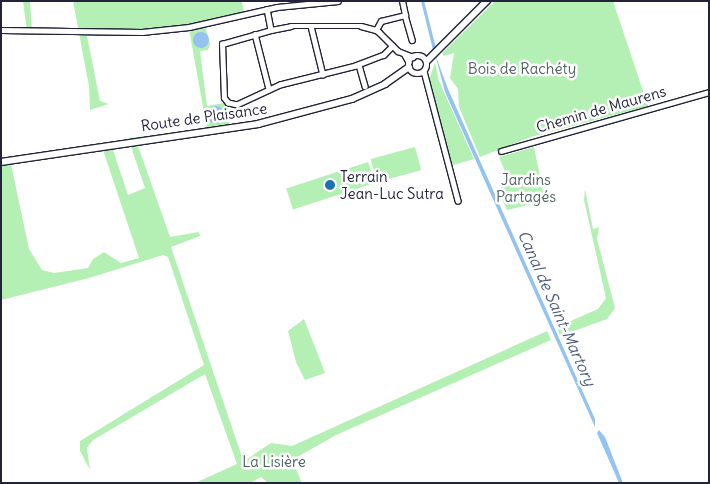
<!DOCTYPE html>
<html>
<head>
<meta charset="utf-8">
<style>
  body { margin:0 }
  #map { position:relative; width:710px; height:484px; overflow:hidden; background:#fff; font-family:Delius,sans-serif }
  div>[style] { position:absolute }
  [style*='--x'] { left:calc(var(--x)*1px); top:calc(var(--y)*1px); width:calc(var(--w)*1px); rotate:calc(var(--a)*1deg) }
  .green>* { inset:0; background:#b4efb4; transform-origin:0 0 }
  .water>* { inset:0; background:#94c3ef }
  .round { border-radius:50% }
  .roads { filter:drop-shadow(1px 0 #22223b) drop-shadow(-1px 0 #22223b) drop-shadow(0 1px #22223b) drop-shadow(0 -1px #22223b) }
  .street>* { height:4.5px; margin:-2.25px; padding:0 2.25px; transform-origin:2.25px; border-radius:2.25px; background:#fff }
  .secondary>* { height:5.5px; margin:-2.75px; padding:0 2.75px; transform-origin:2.75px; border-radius:2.75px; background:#fff }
  .secondary>.ring { margin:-2.75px; padding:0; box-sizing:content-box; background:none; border:5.5px solid #fff; border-radius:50% }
  .dots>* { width:14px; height:14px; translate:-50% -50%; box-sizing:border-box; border:2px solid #fff; border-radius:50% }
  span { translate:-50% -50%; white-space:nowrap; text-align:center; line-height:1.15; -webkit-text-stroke:5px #fff; paint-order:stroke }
  .park-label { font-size:15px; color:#4e605f }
  .street-label { font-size:15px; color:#22223b }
  .poi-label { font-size:15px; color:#22223b }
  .left { translate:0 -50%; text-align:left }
  .water-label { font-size:16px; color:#4a5a7a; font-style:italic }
  .frame { position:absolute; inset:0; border:2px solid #22223b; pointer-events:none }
</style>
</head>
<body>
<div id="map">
  <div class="green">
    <div style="clip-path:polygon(23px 1px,30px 1px,32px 31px,27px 31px)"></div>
    <div style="clip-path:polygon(73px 1px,242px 1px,244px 16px,205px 26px,210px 44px,208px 50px,200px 51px,207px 106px,224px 103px,227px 106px,231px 132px,137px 143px,170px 237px,199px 232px,200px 236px,171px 247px,242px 457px,247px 459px,271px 443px,292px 446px,547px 331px,551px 340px,336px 435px,292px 460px,302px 483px,268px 483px,261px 477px,250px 483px,195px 483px,237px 464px,205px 374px,93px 440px,87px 448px,90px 470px,80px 451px,80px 441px,204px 365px,168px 257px,163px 255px,89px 278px,1px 300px,1px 165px,11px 164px,29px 249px,42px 270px,54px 273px,88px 268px,93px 259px,104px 252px,121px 263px,139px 258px,103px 150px,112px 147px,128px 195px,145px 188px,128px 138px,207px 129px,189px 29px,160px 33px,87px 36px,100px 101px,109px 104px,90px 110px,89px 86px)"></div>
    <div style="clip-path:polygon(495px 1px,613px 1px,648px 106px,531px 137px,480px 157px,459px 107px,458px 89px,450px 78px,454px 53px,444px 56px,442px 53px)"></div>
    <div style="clip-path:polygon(435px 62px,439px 81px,474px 159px,450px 166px,428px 83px)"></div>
    <div style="left:415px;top:147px;width:24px;height:46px;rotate:75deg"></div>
    <div style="clip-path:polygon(534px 147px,545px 201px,507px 210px,497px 189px,510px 183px,499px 157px)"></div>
    <div style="left:368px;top:162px;width:22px;height:86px;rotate:72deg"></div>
    <div style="clip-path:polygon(585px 189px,593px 229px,599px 227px,597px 239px,615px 308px,607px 319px,560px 336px,557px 327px,598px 309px,606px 298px,584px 200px)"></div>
    <div style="clip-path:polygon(304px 319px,325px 373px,305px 380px,296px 362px,288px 331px)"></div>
  </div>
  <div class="water">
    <div style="clip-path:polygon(421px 1px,424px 1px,436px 48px,433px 50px)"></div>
    <div class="round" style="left:193px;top:32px;width:16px;height:16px"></div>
    <div style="clip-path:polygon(435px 54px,448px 89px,595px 419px,595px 427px,445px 92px)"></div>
    <div class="round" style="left:207px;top:106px;width:18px;height:18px"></div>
    <div style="clip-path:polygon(599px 430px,605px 437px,623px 483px,619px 483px,597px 433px)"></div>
  </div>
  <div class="roads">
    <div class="street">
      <div style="--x:267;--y:9;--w:21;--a:79"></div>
      <div style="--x:405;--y:15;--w:26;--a:74"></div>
      <div style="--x:311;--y:26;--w:50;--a:76.2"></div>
      <div style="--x:1;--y:30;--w:141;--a:0.8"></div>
      <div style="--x:142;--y:32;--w:47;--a:-6.1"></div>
      <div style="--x:189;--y:27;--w:90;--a:-12.8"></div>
      <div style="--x:277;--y:7;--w:61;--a:-5.6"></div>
      <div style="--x:376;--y:30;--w:10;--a:-61"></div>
      <div style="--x:381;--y:21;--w:25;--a:-14"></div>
      <div style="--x:405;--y:15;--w:14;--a:-102"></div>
      <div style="--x:255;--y:34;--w:57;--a:75.7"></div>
      <div style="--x:393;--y:46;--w:13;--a:135"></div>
      <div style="--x:384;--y:55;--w:30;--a:159"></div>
      <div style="--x:356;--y:66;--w:78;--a:166"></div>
      <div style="--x:280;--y:85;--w:47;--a:155.1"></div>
      <div style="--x:237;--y:105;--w:9;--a:-167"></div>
      <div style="--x:228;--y:103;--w:6;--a:-129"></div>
      <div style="--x:224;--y:98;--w:54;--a:-92.1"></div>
      <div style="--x:222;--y:44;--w:51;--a:-15.9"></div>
      <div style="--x:271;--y:30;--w:20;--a:-11"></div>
      <div style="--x:291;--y:26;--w:70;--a:0"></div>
      <div style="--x:361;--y:26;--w:16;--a:15"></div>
      <div style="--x:376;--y:30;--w:4;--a:34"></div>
      <div style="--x:379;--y:32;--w:27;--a:45"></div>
      <div style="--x:398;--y:51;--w:16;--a:22"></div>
      <div style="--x:405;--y:55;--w:8;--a:60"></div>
      <div style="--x:359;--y:65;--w:22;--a:74"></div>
      <div style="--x:424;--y:71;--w:134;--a:75.3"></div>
      <div style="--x:501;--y:151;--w:216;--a:-15.8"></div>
    </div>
    <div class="secondary">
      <div class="ring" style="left:409px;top:56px;width:12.5px;height:12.5px"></div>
      <div style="--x:427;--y:61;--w:85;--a:-45"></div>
      <div style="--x:1;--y:162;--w:260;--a:-8.4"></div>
      <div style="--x:258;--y:124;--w:97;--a:-14.9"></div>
      <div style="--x:352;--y:99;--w:36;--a:-24"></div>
      <div style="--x:385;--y:84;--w:29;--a:-35"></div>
    </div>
  </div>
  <div class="dots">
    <div style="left:330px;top:185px;background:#1f6fb2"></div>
  </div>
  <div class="park-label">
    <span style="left:522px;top:69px">Bois de Rachéty</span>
    <span style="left:526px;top:188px">Jardins<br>Partagés</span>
    <span style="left:274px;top:462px">La Lisière</span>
  </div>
  <div class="street-label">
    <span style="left:601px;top:109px;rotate:-16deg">Chemin de Maurens</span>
    <span style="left:204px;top:117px;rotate:-8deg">Route de Plaisance</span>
  </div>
  <div class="poi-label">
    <span class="left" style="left:340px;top:185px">Terrain<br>Jean-Luc Sutra</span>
  </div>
  <div class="water-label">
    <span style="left:557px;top:308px;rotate:66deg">Canal de Saint-Martory</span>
  </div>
  <div class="frame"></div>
</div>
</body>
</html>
